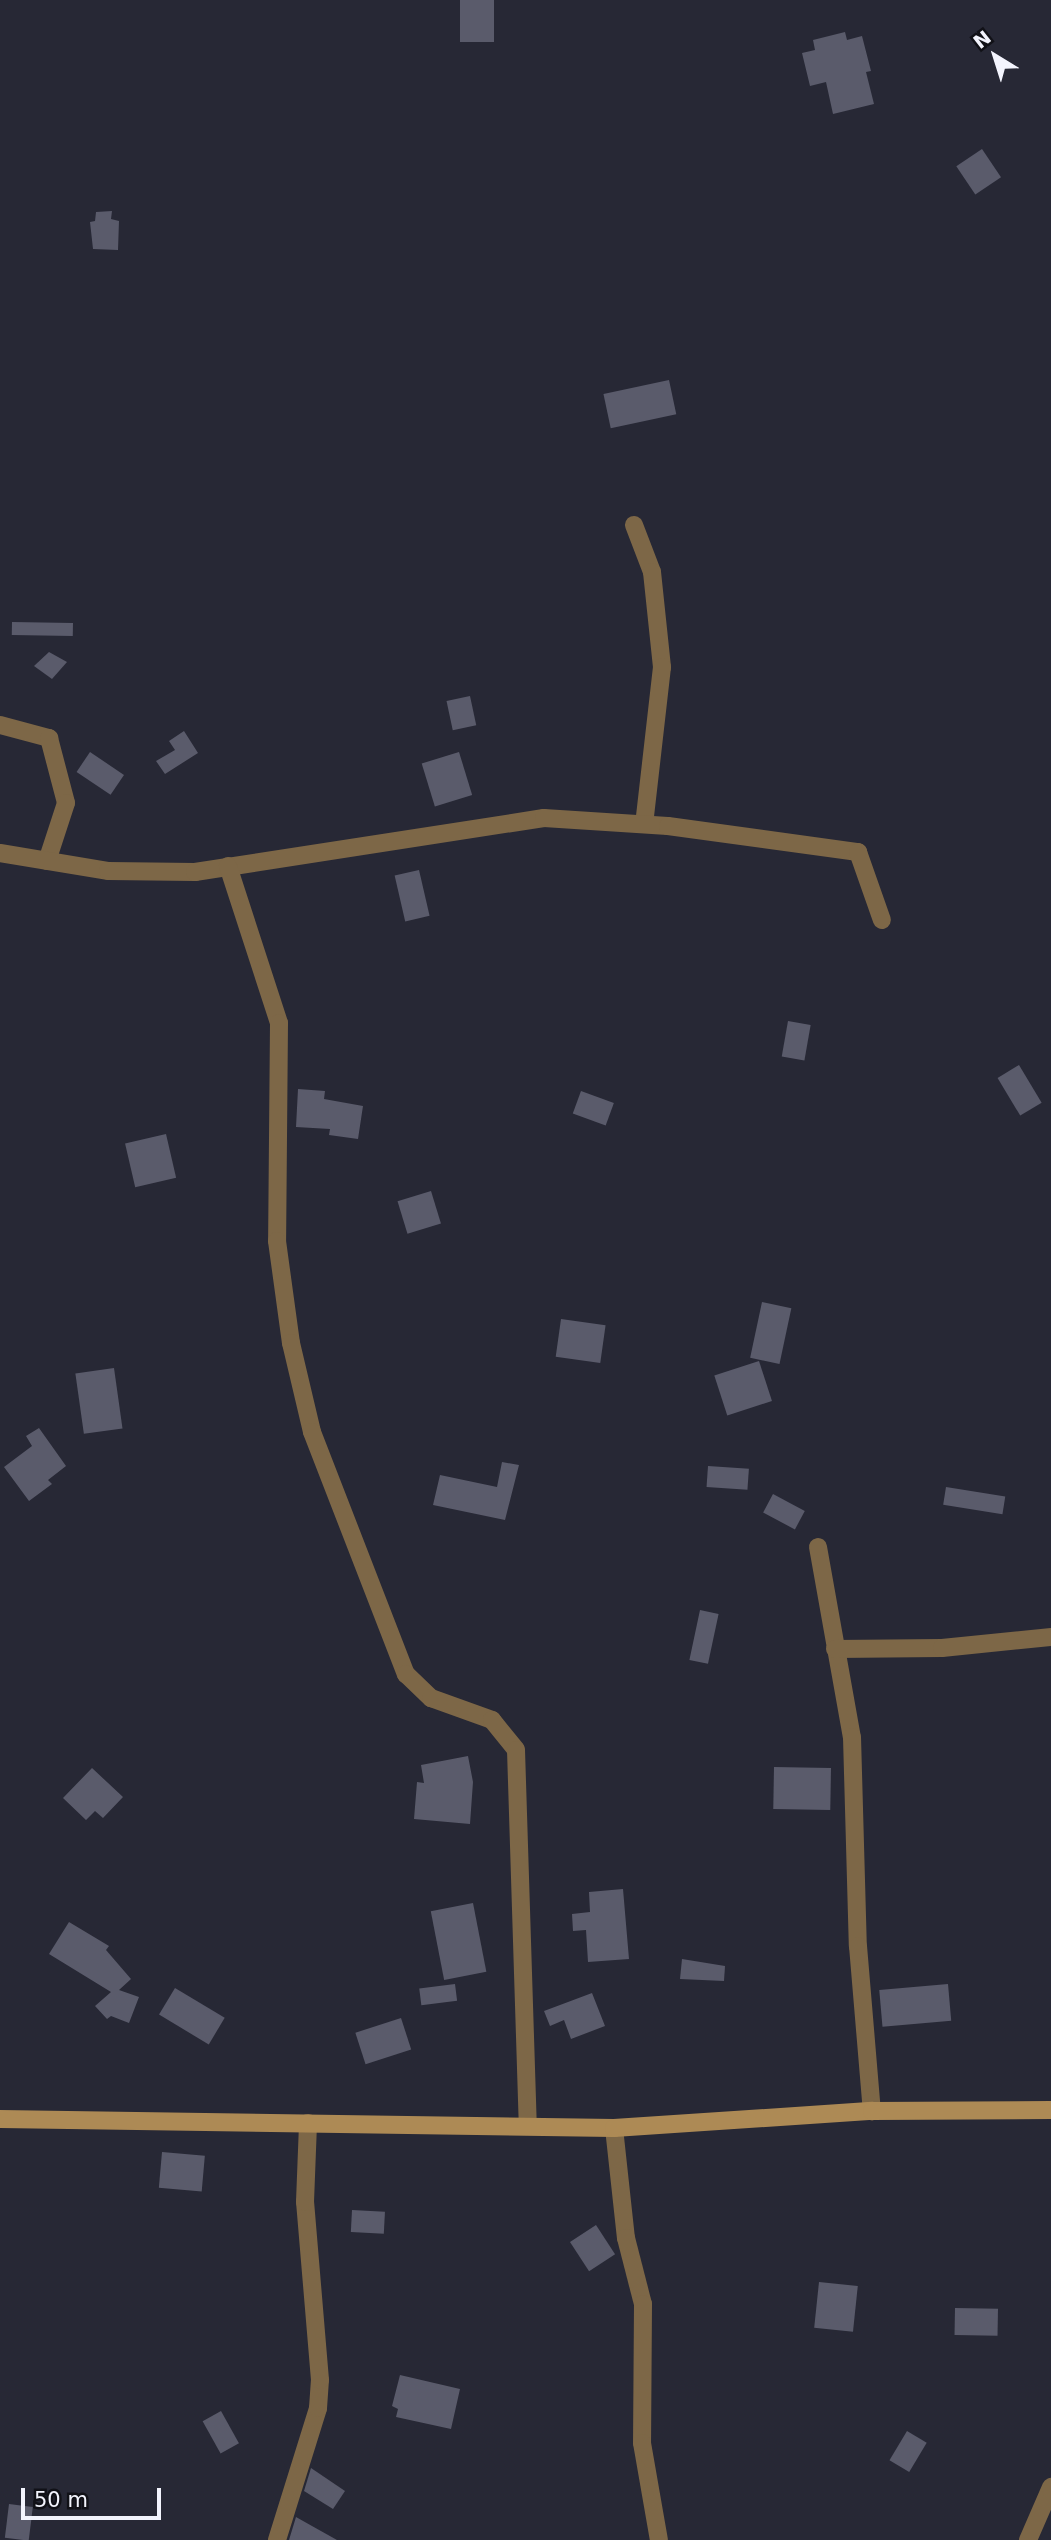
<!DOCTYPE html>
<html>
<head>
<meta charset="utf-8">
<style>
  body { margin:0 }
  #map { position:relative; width:1051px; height:2540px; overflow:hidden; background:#272835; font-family:"DejaVu Sans",sans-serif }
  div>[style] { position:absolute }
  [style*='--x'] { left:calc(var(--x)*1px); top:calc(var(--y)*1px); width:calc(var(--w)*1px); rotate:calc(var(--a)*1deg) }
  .building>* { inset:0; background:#5a5b6b; transform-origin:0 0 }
  .minor>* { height:18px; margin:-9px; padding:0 9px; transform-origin:9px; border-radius:9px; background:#7d6747 }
  .secondary>* { height:18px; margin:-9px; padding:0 9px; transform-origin:9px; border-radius:9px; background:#ad8a55 }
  span { translate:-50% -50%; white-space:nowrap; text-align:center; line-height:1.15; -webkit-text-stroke:7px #111117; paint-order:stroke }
  .north { position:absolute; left:960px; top:21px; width:70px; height:70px; -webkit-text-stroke:5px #111117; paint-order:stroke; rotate:322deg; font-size:19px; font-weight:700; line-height:28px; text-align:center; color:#f3f4fd }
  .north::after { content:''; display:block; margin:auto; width:24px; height:32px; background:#f3f4fd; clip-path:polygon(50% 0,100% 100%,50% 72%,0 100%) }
  .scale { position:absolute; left:21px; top:2488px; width:140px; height:32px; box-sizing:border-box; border:4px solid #f3f4fd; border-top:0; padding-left:9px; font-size:21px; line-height:24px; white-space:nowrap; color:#f3f4fd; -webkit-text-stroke:5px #111117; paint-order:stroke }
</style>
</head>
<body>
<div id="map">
  <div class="building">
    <div style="left:460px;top:0;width:34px;height:42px"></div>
    <div style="clip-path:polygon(845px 32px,847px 40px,862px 36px,871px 71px,866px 72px,874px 104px,833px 114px,826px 82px,810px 86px,802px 53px,815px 50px,813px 40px)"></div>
    <div style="left:982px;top:149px;width:34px;height:31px;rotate:56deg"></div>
    <div style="clip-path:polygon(112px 211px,111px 219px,119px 221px,118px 250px,93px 249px,90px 222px,95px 221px,96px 212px)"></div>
    <div style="left:669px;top:380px;width:35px;height:67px;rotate:78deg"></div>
    <div style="left:12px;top:622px;width:61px;height:13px;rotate:1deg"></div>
    <div style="clip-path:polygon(49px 652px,67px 662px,52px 679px,34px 666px)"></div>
    <div style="left:470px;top:696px;width:30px;height:24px;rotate:78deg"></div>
    <div style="clip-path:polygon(184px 731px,198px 753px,165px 774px,156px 761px,175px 750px,169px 741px)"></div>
    <div style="left:90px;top:752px;width:41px;height:24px;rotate:34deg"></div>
    <div style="left:459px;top:752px;width:45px;height:39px;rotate:73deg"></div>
    <div style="left:419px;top:870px;width:47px;height:25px;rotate:77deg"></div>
    <div style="left:788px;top:1021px;width:23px;height:36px;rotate:10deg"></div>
    <div style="left:1019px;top:1065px;width:44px;height:25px;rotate:59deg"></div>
    <div style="clip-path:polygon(298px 1089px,325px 1091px,324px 1099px,363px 1106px,358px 1139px,329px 1135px,330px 1129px,296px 1127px)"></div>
    <div style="left:581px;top:1091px;width:35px;height:24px;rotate:20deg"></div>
    <div style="left:166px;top:1134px;width:45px;height:42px;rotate:77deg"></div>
    <div style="left:431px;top:1191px;width:34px;height:35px;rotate:73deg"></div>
    <div style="left:762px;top:1302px;width:30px;height:57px;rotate:12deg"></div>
    <div style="left:561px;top:1319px;width:45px;height:38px;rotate:8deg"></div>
    <div style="left:759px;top:1361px;width:42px;height:47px;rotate:72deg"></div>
    <div style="left:114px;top:1368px;width:61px;height:39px;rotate:82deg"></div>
    <div style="clip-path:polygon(39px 1428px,66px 1466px,48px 1480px,52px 1484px,29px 1501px,4px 1467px,32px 1446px,26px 1436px)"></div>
    <div style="clip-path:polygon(502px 1462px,519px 1465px,505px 1520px,433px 1505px,440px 1475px,497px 1487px)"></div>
    <div style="left:708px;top:1466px;width:41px;height:21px;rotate:4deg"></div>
    <div style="left:946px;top:1487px;width:60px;height:18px;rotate:9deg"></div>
    <div style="left:773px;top:1494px;width:36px;height:21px;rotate:28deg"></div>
    <div style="left:700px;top:1610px;width:19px;height:51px;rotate:12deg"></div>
    <div style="clip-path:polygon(468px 1756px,473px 1782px,470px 1824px,414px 1819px,417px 1782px,424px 1783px,421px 1765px)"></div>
    <div style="left:774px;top:1767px;width:57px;height:42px;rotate:1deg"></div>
    <div style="clip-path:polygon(92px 1768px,123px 1797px,103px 1818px,95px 1811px,86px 1820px,63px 1798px)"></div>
    <div style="clip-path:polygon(623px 1889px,629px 1959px,588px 1962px,586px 1930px,573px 1931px,572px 1914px,590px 1912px,589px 1892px)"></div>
    <div style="left:473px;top:1903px;width:70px;height:43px;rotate:79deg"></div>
    <div style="clip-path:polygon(69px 1922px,109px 1946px,106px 1950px,131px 1979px,119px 1990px,139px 1997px,129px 2023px,111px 2016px,107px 2019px,95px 2006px,111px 1992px,49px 1954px)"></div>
    <div style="clip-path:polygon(682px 1959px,725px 1966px,724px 1981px,680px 1979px)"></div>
    <div style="left:455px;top:1984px;width:17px;height:36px;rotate:83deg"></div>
    <div style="left:948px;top:1984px;width:37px;height:69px;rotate:85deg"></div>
    <div style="left:175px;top:1988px;width:58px;height:31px;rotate:31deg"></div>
    <div style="clip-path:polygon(592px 1993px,605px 2026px,571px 2039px,564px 2020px,550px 2026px,544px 2011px)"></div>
    <div style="left:401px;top:2018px;width:33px;height:48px;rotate:72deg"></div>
    <div style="left:162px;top:2152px;width:43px;height:36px;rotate:5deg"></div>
    <div style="left:352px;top:2210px;width:33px;height:22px;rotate:3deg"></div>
    <div style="left:596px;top:2225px;width:35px;height:31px;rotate:57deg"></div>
    <div style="left:819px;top:2282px;width:39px;height:46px;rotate:6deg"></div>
    <div style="left:955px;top:2308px;width:43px;height:27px;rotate:1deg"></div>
    <div style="clip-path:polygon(400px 2375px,460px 2389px,451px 2429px,396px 2417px,398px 2409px,392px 2406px)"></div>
    <div style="left:221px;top:2411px;width:37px;height:21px;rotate:61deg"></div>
    <div style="left:907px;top:2431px;width:23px;height:34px;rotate:31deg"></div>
    <div style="clip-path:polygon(311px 2468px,345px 2491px,333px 2509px,304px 2491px)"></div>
    <div style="left:9px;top:2504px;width:24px;height:34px;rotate:7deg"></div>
    <div style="clip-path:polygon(296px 2517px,312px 2526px,337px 2540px,289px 2540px)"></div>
  </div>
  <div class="minor">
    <div style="--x:634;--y:525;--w:50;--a:69"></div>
    <div style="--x:652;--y:572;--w:96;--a:84"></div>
    <div style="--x:662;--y:667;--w:158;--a:96.5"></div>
    <div style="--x:0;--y:725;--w:51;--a:14.9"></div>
    <div style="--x:49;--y:738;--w:67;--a:75.3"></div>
    <div style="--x:66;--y:803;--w:61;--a:108.1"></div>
    <div style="--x:0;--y:853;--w:109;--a:9.5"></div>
    <div style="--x:108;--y:871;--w:87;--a:0.7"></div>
    <div style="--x:195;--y:872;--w:353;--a:-8.8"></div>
    <div style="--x:544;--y:818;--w:124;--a:3.7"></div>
    <div style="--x:668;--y:826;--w:192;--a:7.8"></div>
    <div style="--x:858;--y:852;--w:72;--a:70.6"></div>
    <div style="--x:228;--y:866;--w:165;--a:72"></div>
    <div style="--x:279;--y:1023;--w:218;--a:90.5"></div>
    <div style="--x:277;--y:1241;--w:103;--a:82.2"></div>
    <div style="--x:291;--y:1343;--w:91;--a:76.7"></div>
    <div style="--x:312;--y:1432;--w:260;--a:68.8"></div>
    <div style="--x:406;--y:1674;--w:35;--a:44"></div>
    <div style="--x:431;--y:1698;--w:65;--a:19.8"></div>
    <div style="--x:492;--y:1720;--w:38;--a:51"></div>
    <div style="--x:516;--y:1750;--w:375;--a:88.2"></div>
    <div style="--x:818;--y:1547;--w:193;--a:79.9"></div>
    <div style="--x:852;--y:1737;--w:209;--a:88.4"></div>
    <div style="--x:858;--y:1946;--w:166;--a:85.2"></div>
    <div style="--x:835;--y:1649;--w:107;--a:-0.5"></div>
    <div style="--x:942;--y:1648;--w:110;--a:-5.8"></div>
    <div style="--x:614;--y:2128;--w:111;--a:83.8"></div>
    <div style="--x:626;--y:2238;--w:68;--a:75.6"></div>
    <div style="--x:643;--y:2304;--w:139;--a:90.4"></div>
    <div style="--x:642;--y:2443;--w:98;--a:80.1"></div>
    <div style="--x:277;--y:2540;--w:138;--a:-72.7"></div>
    <div style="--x:318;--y:2408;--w:28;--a:-86"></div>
    <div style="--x:320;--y:2380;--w:179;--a:-94.8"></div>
    <div style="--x:305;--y:2202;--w:79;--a:-87.8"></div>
    <div style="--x:1028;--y:2540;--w:58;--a:-66.5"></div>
  </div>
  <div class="secondary">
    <div style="--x:0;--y:2119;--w:614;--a:0.84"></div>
    <div style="--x:614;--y:2128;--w:259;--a:-3.8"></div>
    <div style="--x:872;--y:2111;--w:179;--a:-0.3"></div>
  </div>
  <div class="north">N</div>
  <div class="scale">50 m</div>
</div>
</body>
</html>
